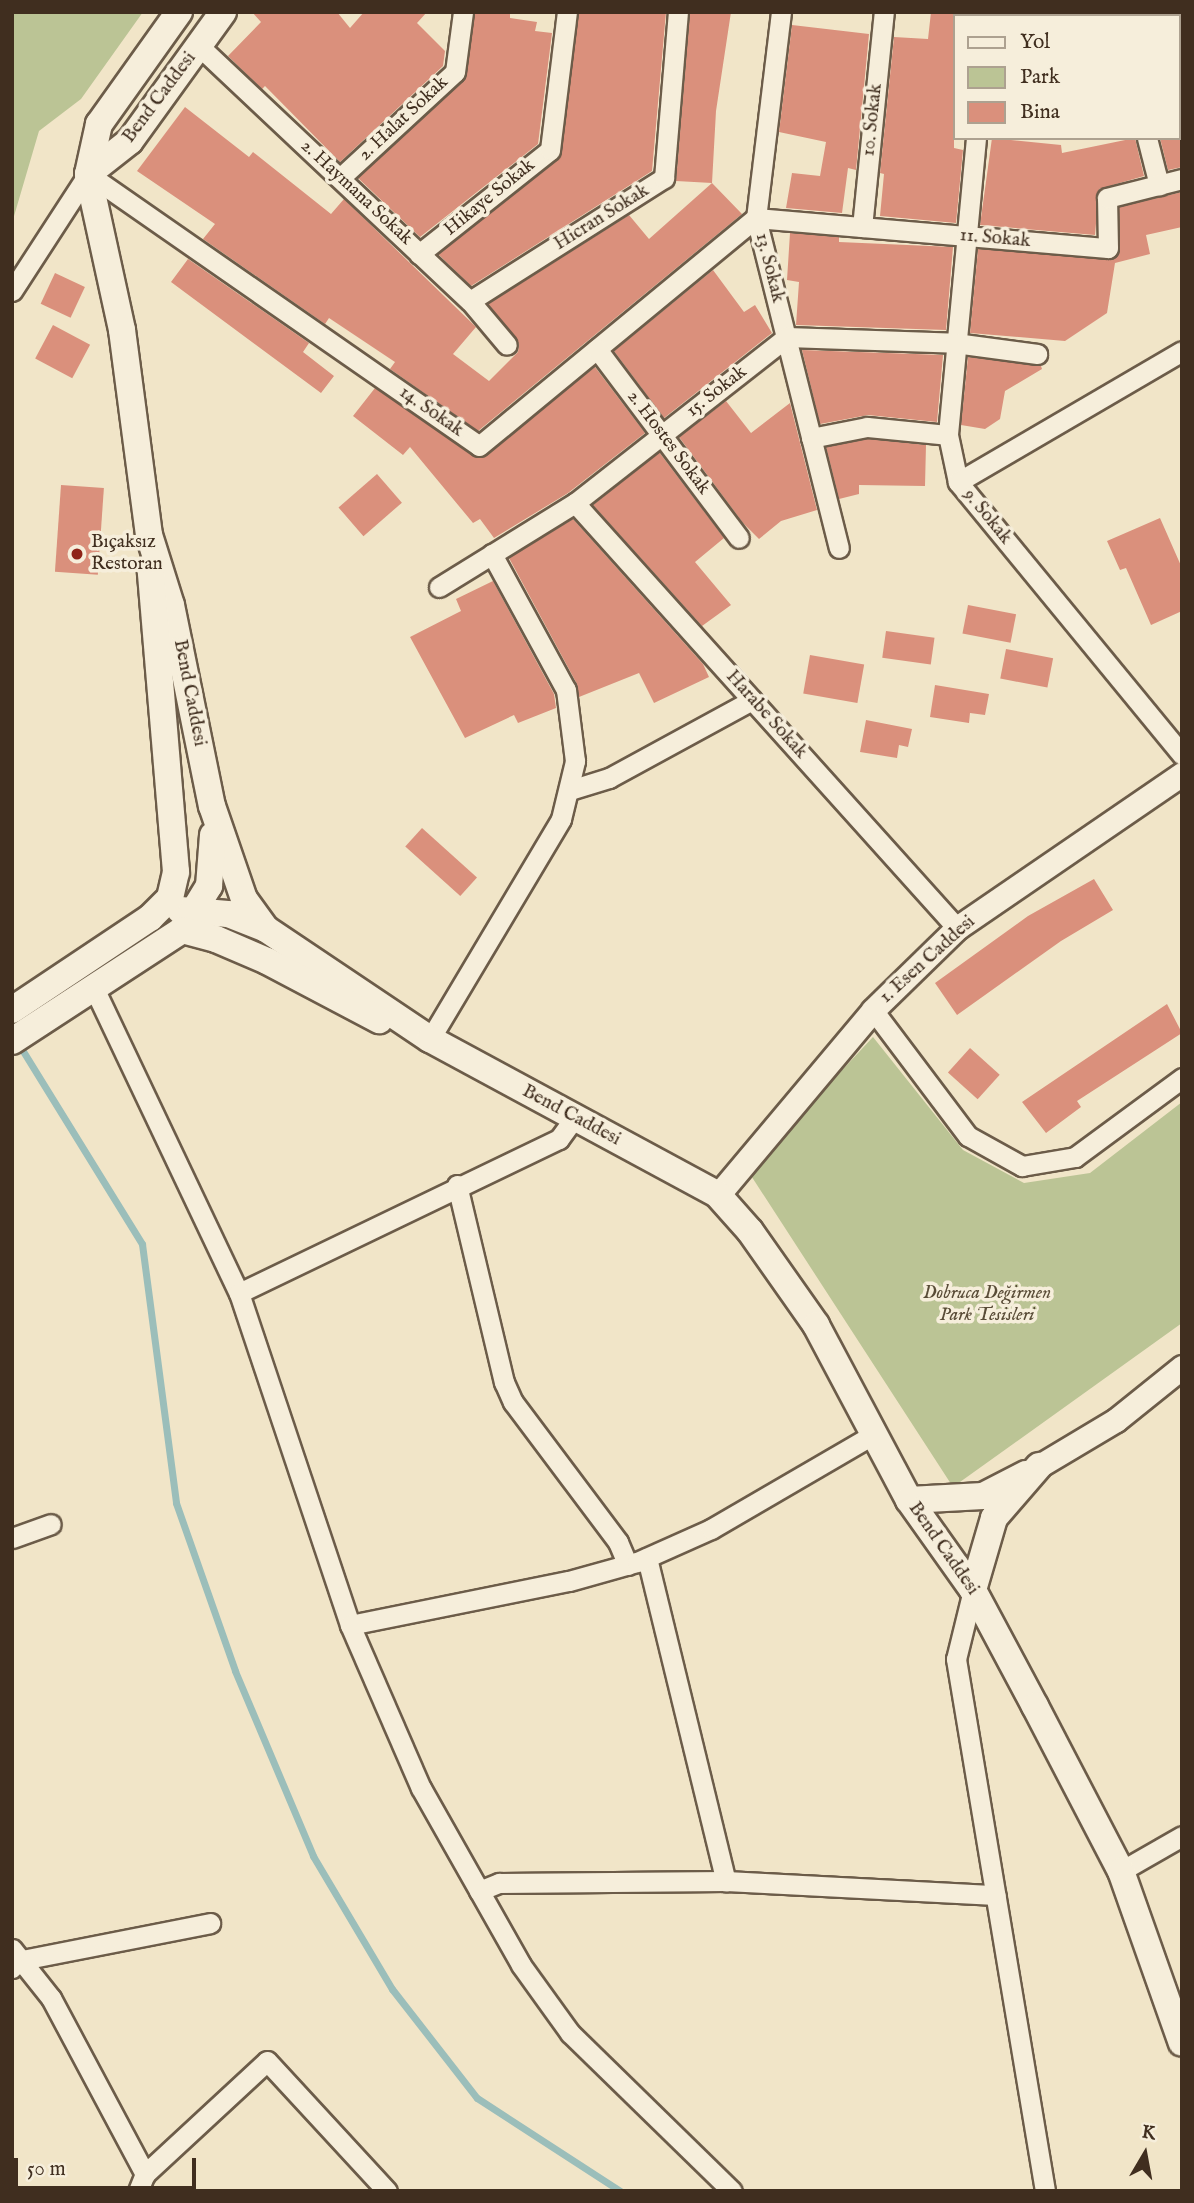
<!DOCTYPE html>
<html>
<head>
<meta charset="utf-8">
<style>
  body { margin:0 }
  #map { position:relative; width:1194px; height:2203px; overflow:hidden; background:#f1e5c8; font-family:"IM FELL English",serif }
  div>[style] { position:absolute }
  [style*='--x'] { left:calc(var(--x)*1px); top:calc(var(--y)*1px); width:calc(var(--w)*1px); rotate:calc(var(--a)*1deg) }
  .green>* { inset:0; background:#bbc495 }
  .stream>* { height:7px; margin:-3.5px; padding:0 3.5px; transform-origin:3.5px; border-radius:3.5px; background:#9bbeba }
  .building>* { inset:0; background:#da907c; transform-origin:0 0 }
  .roads { filter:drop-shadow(2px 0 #6c5c49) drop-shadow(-2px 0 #6c5c49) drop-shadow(0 2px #6c5c49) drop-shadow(0 -2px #6c5c49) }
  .minor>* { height:19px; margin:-9.5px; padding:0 9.5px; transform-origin:9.5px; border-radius:9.5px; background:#f6eedb }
  .tertiary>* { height:23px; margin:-11.5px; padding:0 11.5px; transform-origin:11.5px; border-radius:11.5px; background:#f6eedb }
  .secondary>* { height:26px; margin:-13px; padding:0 13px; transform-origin:13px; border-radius:13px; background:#f6eedb }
  .dots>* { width:19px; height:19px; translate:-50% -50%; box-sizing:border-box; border:4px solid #f6eedb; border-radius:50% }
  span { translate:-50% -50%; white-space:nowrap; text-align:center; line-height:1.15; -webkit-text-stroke:7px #f6eedb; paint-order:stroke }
  .street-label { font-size:19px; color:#402e1f }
  .poi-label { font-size:19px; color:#402e1f }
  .left { translate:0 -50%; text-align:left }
  .park-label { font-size:19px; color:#594c37; font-style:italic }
  .frame { position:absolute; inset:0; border:14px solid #402e1f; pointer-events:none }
  .legend { position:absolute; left:953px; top:14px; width:228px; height:126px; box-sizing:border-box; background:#f6eedb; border:2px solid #ada190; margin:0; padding:9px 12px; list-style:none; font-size:21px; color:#402e1f }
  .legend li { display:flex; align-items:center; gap:14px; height:35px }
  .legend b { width:35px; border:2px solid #ada190 }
  .north { position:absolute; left:1110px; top:2119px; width:70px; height:70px; -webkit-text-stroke:5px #f6eedb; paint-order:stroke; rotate:10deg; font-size:19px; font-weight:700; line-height:28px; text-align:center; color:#402e1f }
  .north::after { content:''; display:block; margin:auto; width:24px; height:32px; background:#402e1f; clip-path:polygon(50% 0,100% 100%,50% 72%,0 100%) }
  .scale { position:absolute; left:14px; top:2158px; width:182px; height:32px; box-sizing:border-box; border:4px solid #402e1f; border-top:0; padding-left:9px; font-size:21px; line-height:24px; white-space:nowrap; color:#402e1f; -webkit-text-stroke:5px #f6eedb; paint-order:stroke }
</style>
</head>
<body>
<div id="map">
  <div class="green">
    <div style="clip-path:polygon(12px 12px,143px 12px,81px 99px,39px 131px,12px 223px)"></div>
    <div style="clip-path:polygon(873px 1037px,963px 1150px,1024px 1183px,1090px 1173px,1182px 1102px,1182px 1323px,953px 1487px,748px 1171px)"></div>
  </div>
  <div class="stream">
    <div style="--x:18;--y:1043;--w:236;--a:58.3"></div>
    <div style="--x:142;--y:1244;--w:261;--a:82.5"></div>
    <div style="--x:176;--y:1503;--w:178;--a:70.6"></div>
    <div style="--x:235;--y:1671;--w:201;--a:67.1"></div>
    <div style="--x:313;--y:1856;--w:155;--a:59.3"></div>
    <div style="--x:392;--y:1989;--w:138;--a:52.1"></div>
    <div style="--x:477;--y:2098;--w:171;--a:33"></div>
  </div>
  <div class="building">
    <div style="clip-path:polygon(252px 12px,337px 12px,350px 28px,364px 12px,427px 12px,417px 23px,445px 51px,443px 66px,340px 162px,265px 86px,262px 89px,228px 56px,261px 22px)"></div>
    <div style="clip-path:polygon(475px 12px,510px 12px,510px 18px,537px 22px,535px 31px,552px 33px,538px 144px,420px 237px,358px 178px,464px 80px)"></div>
    <div style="clip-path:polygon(579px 12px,666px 12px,652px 171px,471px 286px,438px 254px,558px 159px)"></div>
    <div style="clip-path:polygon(690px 12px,731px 12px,716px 111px,712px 183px,676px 181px)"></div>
    <div style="clip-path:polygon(931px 12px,954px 12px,954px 148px,963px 150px,956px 223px,880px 216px,884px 174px,880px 173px,894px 37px,928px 39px)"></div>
    <div style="clip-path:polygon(792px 25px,869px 34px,856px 170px,848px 168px,842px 213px,786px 208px,792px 173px,820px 176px,826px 142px,779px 132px)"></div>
    <div style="clip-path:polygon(185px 107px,249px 157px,253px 152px,331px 214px,344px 199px,476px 327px,453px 354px,489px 381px,518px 352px,519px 344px,488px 304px,629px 215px,649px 239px,712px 183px,742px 214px,478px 431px,390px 369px,395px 362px,329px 318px,325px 324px,203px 239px,215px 224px,137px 171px)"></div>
    <div style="clip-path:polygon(992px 138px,1061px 145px,1062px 153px,1135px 138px,1144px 176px,1099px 189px,1095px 235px,980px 225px)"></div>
    <div style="clip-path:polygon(1160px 138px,1182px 138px,1182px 167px,1168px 170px)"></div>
    <div style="clip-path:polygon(1182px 192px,1182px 227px,1146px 235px,1150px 254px,1115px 263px,1107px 313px,1065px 341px,970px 333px,978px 249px,1113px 259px,1120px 248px,1119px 207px)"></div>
    <div style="clip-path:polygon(790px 233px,839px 237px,839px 242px,953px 247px,946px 330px,796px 325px,799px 282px,787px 280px)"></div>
    <div style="clip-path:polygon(188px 259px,309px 343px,303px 352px,334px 376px,321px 393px,171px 282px)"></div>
    <div style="clip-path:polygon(713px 270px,744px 312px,755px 305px,772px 333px,664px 418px,614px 351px)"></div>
    <div style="left:55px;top:273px;width:33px;height:34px;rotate:25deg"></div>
    <div style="left:53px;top:325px;width:42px;height:38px;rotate:28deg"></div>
    <div style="clip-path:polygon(802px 350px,943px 355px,937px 422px,868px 415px,820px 424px)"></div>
    <div style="clip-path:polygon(968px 357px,1041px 366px,1042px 369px,1005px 391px,1000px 419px,985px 429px,961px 425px)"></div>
    <div style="clip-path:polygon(595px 367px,645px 433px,568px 493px,494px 538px,480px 519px,473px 523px,410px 447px,403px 455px,353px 416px,375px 388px,480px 458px)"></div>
    <div style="clip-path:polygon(726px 401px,751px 433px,790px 403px,817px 510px,781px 521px,759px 539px,743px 523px,679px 437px)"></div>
    <div style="clip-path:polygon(868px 439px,926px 445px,925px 486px,859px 485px,859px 494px,839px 499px,826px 447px)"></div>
    <div style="clip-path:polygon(659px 452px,724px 538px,695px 562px,731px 605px,702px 626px,593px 505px)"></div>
    <div style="left:377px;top:474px;width:38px;height:51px;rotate:49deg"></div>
    <div style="left:61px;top:485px;width:43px;height:87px;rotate:4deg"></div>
    <div style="clip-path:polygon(1160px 518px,1182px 568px,1182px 611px,1151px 625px,1126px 568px,1120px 570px,1107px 541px)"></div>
    <div style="clip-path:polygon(573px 519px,703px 664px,709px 677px,654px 703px,639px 673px,579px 697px,577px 684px,509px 558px)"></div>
    <div style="clip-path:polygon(493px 581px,554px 694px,556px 708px,518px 723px,514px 715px,465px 738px,410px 637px,461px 611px,456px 599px)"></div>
    <div style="left:968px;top:605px;width:49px;height:29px;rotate:11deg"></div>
    <div style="left:886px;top:631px;width:49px;height:27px;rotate:8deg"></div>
    <div style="left:1006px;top:649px;width:48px;height:30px;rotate:11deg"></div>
    <div style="left:810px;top:655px;width:55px;height:39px;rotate:10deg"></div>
    <div style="clip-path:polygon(935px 685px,989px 694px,985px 715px,970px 713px,969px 723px,930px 717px)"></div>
    <div style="clip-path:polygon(866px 720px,912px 729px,908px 747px,899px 745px,897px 758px,860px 752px)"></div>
    <div style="left:422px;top:828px;width:74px;height:25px;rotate:42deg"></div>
    <div style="clip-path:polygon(1094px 879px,1113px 910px,1061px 941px,957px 1015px,935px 983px,1028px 916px)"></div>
    <div style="clip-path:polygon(1167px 1004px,1182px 1033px,1077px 1101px,1081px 1107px,1046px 1133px,1022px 1102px)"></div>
    <div style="left:970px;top:1048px;width:40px;height:33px;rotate:42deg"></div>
  </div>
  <div class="roads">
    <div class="minor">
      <div style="--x:781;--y:12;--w:208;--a:96.9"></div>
      <div style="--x:756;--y:218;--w:340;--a:75.9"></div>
      <div style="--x:1115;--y:12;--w:4;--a:76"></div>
      <div style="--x:989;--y:16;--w:4;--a:-76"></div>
      <div style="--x:199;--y:46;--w:372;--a:43.3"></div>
      <div style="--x:470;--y:301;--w:57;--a:49.9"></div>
      <div style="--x:976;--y:138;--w:298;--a:95.4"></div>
      <div style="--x:948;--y:435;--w:48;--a:78"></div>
      <div style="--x:958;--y:482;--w:353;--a:50.6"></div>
      <div style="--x:1147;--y:138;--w:49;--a:75.7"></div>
      <div style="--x:340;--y:178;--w:156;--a:-42.7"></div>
      <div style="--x:455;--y:72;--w:61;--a:-82.4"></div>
      <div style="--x:862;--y:227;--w:216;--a:-84.2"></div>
      <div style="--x:419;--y:254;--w:167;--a:-38.4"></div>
      <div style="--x:550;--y:150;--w:139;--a:-83"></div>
      <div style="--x:12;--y:291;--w:140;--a:-57"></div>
      <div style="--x:88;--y:174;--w:476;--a:34.8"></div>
      <div style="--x:479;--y:446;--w:359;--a:-39.5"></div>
      <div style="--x:756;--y:218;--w:353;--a:4.9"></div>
      <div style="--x:1108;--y:248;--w:50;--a:-91.1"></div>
      <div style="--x:1107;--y:198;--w:77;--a:-14.2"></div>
      <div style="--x:470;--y:301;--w:230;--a:-32.4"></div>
      <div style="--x:664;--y:178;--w:167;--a:-85.2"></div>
      <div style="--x:597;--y:349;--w:236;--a:53.1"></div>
      <div style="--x:811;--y:438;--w:57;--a:-11.1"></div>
      <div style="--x:867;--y:427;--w:81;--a:5.6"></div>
      <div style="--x:958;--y:482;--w:259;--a:-30.3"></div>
      <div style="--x:575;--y:503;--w:571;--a:48.05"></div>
      <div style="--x:439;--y:587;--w:160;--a:-31.7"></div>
      <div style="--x:575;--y:503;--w:269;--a:-38.1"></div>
      <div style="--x:787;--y:337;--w:168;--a:2"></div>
      <div style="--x:955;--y:343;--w:83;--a:7.6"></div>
      <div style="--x:570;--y:790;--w:41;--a:-17.1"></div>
      <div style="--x:609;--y:778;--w:163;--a:-28.6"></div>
      <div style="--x:93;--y:986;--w:340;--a:64.6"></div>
      <div style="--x:239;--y:1293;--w:350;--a:71.5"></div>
      <div style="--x:350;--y:1625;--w:178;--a:66.5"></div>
      <div style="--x:421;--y:1788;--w:203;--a:60.5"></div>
      <div style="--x:521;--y:1965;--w:84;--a:54.2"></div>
      <div style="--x:570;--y:2033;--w:226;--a:44.3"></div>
      <div style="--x:873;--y:1010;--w:158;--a:53"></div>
      <div style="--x:968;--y:1136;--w:62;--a:29.1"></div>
      <div style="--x:1022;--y:1166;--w:54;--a:-9.6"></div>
      <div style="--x:1075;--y:1157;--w:133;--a:-36.4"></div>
      <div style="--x:430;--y:1039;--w:256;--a:-59.2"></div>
      <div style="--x:561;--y:819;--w:60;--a:-76.4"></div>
      <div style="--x:575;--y:761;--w:72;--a:-97.2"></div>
      <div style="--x:566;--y:690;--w:155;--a:-118.6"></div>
      <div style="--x:457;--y:1185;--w:203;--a:76.6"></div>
      <div style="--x:504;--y:1382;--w:22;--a:66"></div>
      <div style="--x:513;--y:1402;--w:175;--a:53.1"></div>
      <div style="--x:618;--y:1542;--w:25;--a:67"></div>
      <div style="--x:239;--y:1293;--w:355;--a:-25.7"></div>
      <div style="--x:559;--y:1139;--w:26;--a:-54"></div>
      <div style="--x:12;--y:1538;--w:41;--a:-19.7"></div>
      <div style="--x:647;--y:1558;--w:333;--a:76.3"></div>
      <div style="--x:973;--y:1590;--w:71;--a:103.8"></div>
      <div style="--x:956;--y:1659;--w:539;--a:80.5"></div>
      <div style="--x:350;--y:1625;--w:223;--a:-11.4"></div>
      <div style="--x:569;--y:1581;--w:71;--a:-15.6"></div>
      <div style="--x:637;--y:1562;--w:81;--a:-24"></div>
      <div style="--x:711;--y:1529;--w:189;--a:-30.2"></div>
      <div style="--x:1121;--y:1871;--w:70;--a:-29.8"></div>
      <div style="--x:479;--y:1891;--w:22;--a:-22"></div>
      <div style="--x:499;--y:1883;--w:227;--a:-0.5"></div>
      <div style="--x:726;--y:1881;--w:270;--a:3"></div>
      <div style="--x:12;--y:1949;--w:63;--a:51.5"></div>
      <div style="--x:51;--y:1998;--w:200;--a:61.9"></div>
      <div style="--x:12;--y:1968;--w:9;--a:-54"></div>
      <div style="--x:17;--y:1961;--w:197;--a:-11.1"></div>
      <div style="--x:138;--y:2191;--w:18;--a:-68"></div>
      <div style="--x:145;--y:2174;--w:166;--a:-42.8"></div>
      <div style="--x:267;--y:2061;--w:177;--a:47.3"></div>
    </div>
    <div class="tertiary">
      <div style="--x:718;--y:1195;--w:241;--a:-50"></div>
      <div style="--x:873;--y:1010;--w:117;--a:-44.3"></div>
      <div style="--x:957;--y:928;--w:273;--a:-34.4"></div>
      <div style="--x:1039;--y:1466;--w:90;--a:-30.9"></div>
      <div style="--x:1116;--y:1420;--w:85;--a:-38.8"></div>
    </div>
    <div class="secondary">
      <div style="--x:179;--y:12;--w:138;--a:125.5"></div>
      <div style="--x:99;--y:124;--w:51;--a:102.4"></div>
      <div style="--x:88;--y:174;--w:160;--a:77.7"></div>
      <div style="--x:122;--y:330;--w:207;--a:82.5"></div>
      <div style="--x:149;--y:535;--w:73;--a:72.6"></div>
      <div style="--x:171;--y:605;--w:205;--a:78.5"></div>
      <div style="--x:212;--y:806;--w:98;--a:71"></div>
      <div style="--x:244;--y:899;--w:37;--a:54"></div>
      <div style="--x:266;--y:929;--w:197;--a:33.9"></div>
      <div style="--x:430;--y:1039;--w:328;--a:28.4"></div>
      <div style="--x:718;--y:1195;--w:48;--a:48.4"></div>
      <div style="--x:750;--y:1231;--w:115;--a:54.9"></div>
      <div style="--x:816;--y:1325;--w:198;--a:62"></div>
      <div style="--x:909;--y:1500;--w:110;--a:54.6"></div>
      <div style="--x:973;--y:1590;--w:132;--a:61.9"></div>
      <div style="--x:1035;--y:1706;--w:186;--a:62.5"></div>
      <div style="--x:1121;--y:1871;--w:182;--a:70.5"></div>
      <div style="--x:88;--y:174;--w:53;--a:-38.2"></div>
      <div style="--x:130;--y:141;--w:159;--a:-54.2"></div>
      <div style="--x:180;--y:910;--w:48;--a:4.8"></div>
      <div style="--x:228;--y:914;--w:41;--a:21.5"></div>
      <div style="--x:182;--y:930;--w:52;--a:-58.5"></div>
      <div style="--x:209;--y:886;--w:51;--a:-85.5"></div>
      <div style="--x:12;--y:1010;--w:166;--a:-33.7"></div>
      <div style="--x:150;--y:918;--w:28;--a:-45"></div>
      <div style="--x:170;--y:898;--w:27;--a:-77"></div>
      <div style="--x:176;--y:872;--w:301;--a:-94.8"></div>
      <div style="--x:12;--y:1041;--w:203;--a:-33.1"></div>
      <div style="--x:182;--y:930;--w:35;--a:15"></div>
      <div style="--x:216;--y:939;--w:56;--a:23.3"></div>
      <div style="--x:267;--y:961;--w:127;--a:27.8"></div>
      <div style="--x:909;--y:1500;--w:74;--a:-3.1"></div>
      <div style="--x:983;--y:1496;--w:48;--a:-27.1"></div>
      <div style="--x:973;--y:1590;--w:75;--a:-73.7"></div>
      <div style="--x:994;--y:1518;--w:69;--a:-49.1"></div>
    </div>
  </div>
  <div class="dots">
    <div style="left:77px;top:554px;background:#8f2418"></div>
  </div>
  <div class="street-label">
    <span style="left:160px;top:98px;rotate:-53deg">Bend Caddesi</span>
    <span style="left:404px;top:119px;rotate:-43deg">2. Halat Sokak</span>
    <span style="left:873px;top:120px;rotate:-84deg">10. Sokak</span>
    <span style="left:356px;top:193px;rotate:43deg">2. Haymana Sokak</span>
    <span style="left:490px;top:198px;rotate:-39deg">Hikaye Sokak</span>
    <span style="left:602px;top:218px;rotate:-32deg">Hicran Sokak</span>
    <span style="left:995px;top:239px;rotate:5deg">11. Sokak</span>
    <span style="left:769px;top:268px;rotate:76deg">13. Sokak</span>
    <span style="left:717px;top:392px;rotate:-38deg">15. Sokak</span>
    <span style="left:431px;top:412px;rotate:35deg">14. Sokak</span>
    <span style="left:668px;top:443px;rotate:53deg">2. Hostes Sokak</span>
    <span style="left:987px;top:517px;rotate:51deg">9. Sokak</span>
    <span style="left:189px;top:693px;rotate:79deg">Bend Caddesi</span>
    <span style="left:766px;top:715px;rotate:48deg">Harabe Sokak</span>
    <span style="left:928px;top:960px;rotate:-42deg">1. Esen Caddesi</span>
    <span style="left:571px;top:1116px;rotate:28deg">Bend Caddesi</span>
    <span style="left:943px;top:1549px;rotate:55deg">Bend Caddesi</span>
  </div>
  <div class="poi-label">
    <span class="left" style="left:91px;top:554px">Bıçaksız<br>Restoran</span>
  </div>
  <div class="park-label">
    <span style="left:987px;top:1305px">Dobruca Değirmen<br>Park Tesisleri</span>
  </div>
  <div class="frame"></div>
  <ul class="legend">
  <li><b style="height:9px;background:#f6eedb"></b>Yol</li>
  <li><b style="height:19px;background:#bbc495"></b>Park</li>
  <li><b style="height:19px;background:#da907c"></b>Bina</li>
  </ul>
  <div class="north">K</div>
  <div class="scale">50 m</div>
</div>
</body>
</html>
